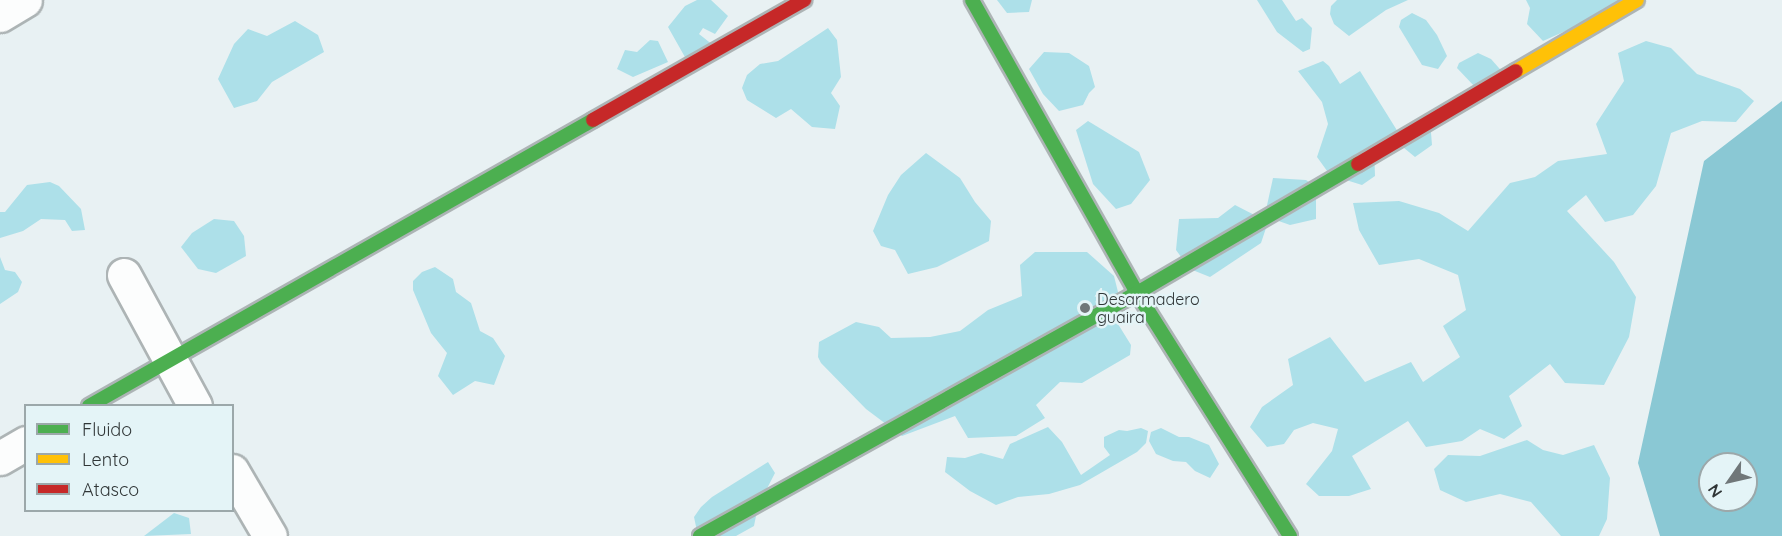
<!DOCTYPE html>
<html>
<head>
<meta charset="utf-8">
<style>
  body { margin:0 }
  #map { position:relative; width:1782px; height:536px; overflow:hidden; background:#e8f1f3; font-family:Quicksand,sans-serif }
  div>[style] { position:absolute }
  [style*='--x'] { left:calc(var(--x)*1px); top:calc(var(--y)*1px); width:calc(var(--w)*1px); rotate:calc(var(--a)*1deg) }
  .forest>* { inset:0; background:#ade0e9 }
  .water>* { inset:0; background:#8ac8d4 }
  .roads { filter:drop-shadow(2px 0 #adb4b5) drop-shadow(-2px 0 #adb4b5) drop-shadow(0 2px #adb4b5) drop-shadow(0 -2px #adb4b5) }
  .street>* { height:33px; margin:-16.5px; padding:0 16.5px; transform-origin:16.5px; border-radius:16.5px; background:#fcfdfd }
  .fast>* { height:14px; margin:-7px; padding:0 7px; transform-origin:7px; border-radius:7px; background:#4caf50 }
  .slow>* { height:14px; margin:-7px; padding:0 7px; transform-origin:7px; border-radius:7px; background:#ffc107 }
  .jam>* { height:14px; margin:-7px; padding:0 7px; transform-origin:7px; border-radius:7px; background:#c62828 }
  .dots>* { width:16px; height:16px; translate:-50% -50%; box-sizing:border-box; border:3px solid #e4f4f7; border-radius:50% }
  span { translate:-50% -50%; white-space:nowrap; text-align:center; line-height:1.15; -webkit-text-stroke:5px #e4f4f7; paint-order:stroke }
  .poi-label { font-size:16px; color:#303637 }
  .left { translate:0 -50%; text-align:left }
  .legend { position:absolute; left:24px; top:404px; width:210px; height:108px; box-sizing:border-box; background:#e4f4f7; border:2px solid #9ca8aa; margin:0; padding:8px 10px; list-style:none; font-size:18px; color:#303637 }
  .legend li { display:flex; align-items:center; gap:12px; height:30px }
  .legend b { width:30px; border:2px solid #9ca8aa }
  .north { position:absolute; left:1698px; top:452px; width:60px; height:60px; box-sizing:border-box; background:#e4f4f7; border:2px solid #9ca8aa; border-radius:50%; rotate:236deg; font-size:16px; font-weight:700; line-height:24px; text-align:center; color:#303637 }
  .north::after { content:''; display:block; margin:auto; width:21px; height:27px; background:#707779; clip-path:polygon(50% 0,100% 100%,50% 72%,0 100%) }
</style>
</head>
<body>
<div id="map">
  <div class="forest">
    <div style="clip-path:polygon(697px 0,711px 0,728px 16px,715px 34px,703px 28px,699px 34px,718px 49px,690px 66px,668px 27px,685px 6px)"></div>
    <div style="clip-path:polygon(997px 0,1032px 0,1029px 12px,1007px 13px)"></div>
    <div style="clip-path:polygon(1257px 0,1282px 0,1296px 21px,1302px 18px,1312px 28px,1310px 49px,1303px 52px,1277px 32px)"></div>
    <div style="clip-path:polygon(1337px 0,1408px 0,1386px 10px,1349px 36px,1334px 24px,1330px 14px,1331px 6px)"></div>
    <div style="clip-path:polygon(1526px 0,1635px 0,1543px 41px,1527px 24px,1530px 8px)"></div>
    <div style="clip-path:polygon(1412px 13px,1426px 20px,1437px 35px,1447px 56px,1438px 69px,1422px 65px,1399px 27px,1401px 20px)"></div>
    <div style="clip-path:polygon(295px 21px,318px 35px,324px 52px,272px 82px,257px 101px,234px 108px,218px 79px,234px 44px,248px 29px,267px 36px)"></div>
    <div style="clip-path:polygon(828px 28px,837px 40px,841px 77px,831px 93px,840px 106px,835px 129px,812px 127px,791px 109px,776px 118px,747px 100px,742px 88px,747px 75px,760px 64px,778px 61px)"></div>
    <div style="clip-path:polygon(650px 40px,658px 41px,668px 62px,633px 77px,617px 69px,625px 50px,637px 52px)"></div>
    <div style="clip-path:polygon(1646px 41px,1671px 48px,1697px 74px,1740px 89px,1754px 101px,1736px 122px,1702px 121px,1671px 133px,1656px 186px,1633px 215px,1605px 222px,1586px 195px,1567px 211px,1614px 262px,1636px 297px,1629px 337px,1604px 385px,1565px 383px,1550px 364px,1509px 396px,1522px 426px,1504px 439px,1480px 429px,1462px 441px,1426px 447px,1408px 421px,1352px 456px,1371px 489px,1349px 496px,1319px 496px,1306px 484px,1332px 451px,1338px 429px,1313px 423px,1294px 430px,1284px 444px,1267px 447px,1250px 427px,1262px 407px,1293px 385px,1288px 359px,1330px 337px,1365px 382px,1411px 362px,1423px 382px,1460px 357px,1443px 326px,1466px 310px,1458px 275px,1419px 259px,1379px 265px,1359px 230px,1353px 203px,1399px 201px,1439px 213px,1468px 231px,1510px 183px,1535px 177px,1558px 161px,1607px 154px,1596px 124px,1624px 81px,1618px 53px)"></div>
    <div style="clip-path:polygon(1044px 52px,1069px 53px,1089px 66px,1095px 87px,1089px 93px,1083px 105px,1059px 111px,1043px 94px,1029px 69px)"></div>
    <div style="clip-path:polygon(1478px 53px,1491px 59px,1506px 76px,1475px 87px,1457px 68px,1459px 63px)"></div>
    <div style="clip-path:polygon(1323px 61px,1329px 66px,1340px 84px,1360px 71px,1398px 132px,1430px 120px,1432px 145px,1415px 157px,1398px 143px,1374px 146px,1375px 176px,1362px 185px,1330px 175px,1317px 157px,1328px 124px,1322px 102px,1298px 71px)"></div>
    <div style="clip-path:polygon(1088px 121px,1139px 152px,1150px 180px,1131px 204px,1116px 209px,1093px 184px,1076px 130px)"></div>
    <div style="clip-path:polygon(926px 153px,960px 178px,975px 202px,991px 221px,989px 241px,937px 267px,908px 274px,895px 250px,881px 246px,873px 231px,888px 195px,901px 175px)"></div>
    <div style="clip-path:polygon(1273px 178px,1306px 180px,1316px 187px,1316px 219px,1290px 225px,1273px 219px,1266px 210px)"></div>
    <div style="clip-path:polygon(50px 182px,59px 186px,81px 209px,85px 230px,72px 231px,65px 220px,41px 219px,23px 231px,0 238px,0 212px,5px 212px,27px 185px)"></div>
    <div style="clip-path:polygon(1235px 205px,1268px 222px,1261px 243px,1210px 277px,1190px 269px,1176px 250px,1179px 219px,1218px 218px)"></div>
    <div style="clip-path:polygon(214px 219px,234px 221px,244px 236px,246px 256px,216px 273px,198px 269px,181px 247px,192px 233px)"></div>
    <div style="clip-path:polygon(1035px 252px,1087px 252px,1114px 276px,1120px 300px,1113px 316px,1131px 345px,1130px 355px,1082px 383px,1060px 382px,1036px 405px,1045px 418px,1016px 436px,968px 438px,955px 416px,902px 436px,866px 409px,821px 363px,818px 357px,819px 342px,856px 322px,879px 327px,891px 338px,930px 337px,960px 331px,988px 310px,1022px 296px,1020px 265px)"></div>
    <div style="clip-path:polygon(0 257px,5px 270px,15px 272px,22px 282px,18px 292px,0 304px)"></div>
    <div style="clip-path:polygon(435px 267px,453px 279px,456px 292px,471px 303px,480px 331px,493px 338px,505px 356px,494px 385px,475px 381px,453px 395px,438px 376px,447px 353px,431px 333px,413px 290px,413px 281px,422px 272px)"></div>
    <div style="clip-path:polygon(1048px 427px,1062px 442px,1081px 475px,1110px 455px,1104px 447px,1104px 437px,1119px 430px,1127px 431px,1141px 428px,1148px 431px,1146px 443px,1137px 452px,1080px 485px,1049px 494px,1018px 497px,996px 505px,970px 491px,945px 472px,947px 457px,965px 458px,981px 453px,1003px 459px,1010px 444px)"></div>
    <div style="clip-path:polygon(1161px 428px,1179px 437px,1189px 437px,1209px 445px,1219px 464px,1210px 478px,1195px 471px,1186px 462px,1173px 461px,1156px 454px,1149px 441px,1151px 432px)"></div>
    <div style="clip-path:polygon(1527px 440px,1543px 450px,1563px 455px,1594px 445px,1610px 478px,1607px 519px,1599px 536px,1561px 536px,1531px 502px,1500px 494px,1466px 502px,1440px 490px,1434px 469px,1448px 455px,1480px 456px)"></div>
    <div style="clip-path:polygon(768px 462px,775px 473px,758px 506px,754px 526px,736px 536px,698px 536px,694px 517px,701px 507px,712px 497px)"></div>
    <div style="clip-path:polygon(174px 513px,189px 518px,191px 534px,144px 536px)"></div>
  </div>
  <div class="water">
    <div style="clip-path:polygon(evenodd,1782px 101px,1782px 536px,1660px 536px,1638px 463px,1704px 161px,1782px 101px,1710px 464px,1746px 464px,1746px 500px,1710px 500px,1710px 464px)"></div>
  </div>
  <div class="roads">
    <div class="street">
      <div style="--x:0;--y:15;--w:29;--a:-31"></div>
      <div style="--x:124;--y:275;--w:149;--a:61.5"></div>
      <div style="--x:0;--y:458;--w:30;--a:-30"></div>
      <div style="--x:232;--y:471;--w:75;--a:59.7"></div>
    </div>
    <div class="fast">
      <div style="--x:972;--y:0;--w:336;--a:60.6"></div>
      <div style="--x:1137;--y:293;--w:287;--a:57.8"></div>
      <div style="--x:89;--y:406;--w:579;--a:-29.57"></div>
      <div style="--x:700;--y:536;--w:500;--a:-29.08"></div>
      <div style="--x:1137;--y:293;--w:256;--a:-30.3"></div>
    </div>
    <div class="slow">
      <div style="--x:1516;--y:71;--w:140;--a:-30.4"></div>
    </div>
    <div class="jam">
      <div style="--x:593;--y:120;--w:243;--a:-29.6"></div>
      <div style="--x:1358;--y:164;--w:183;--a:-30.5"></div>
    </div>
  </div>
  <div class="dots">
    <div style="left:1085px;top:308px;background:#707779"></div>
  </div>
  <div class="poi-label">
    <span class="left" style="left:1097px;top:308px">Desarmadero<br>guaira</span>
  </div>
  <ul class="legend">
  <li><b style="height:8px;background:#4caf50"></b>Fluido</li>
  <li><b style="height:8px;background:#ffc107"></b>Lento</li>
  <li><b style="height:8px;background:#c62828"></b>Atasco</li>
  </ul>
  <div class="north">N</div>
</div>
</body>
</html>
